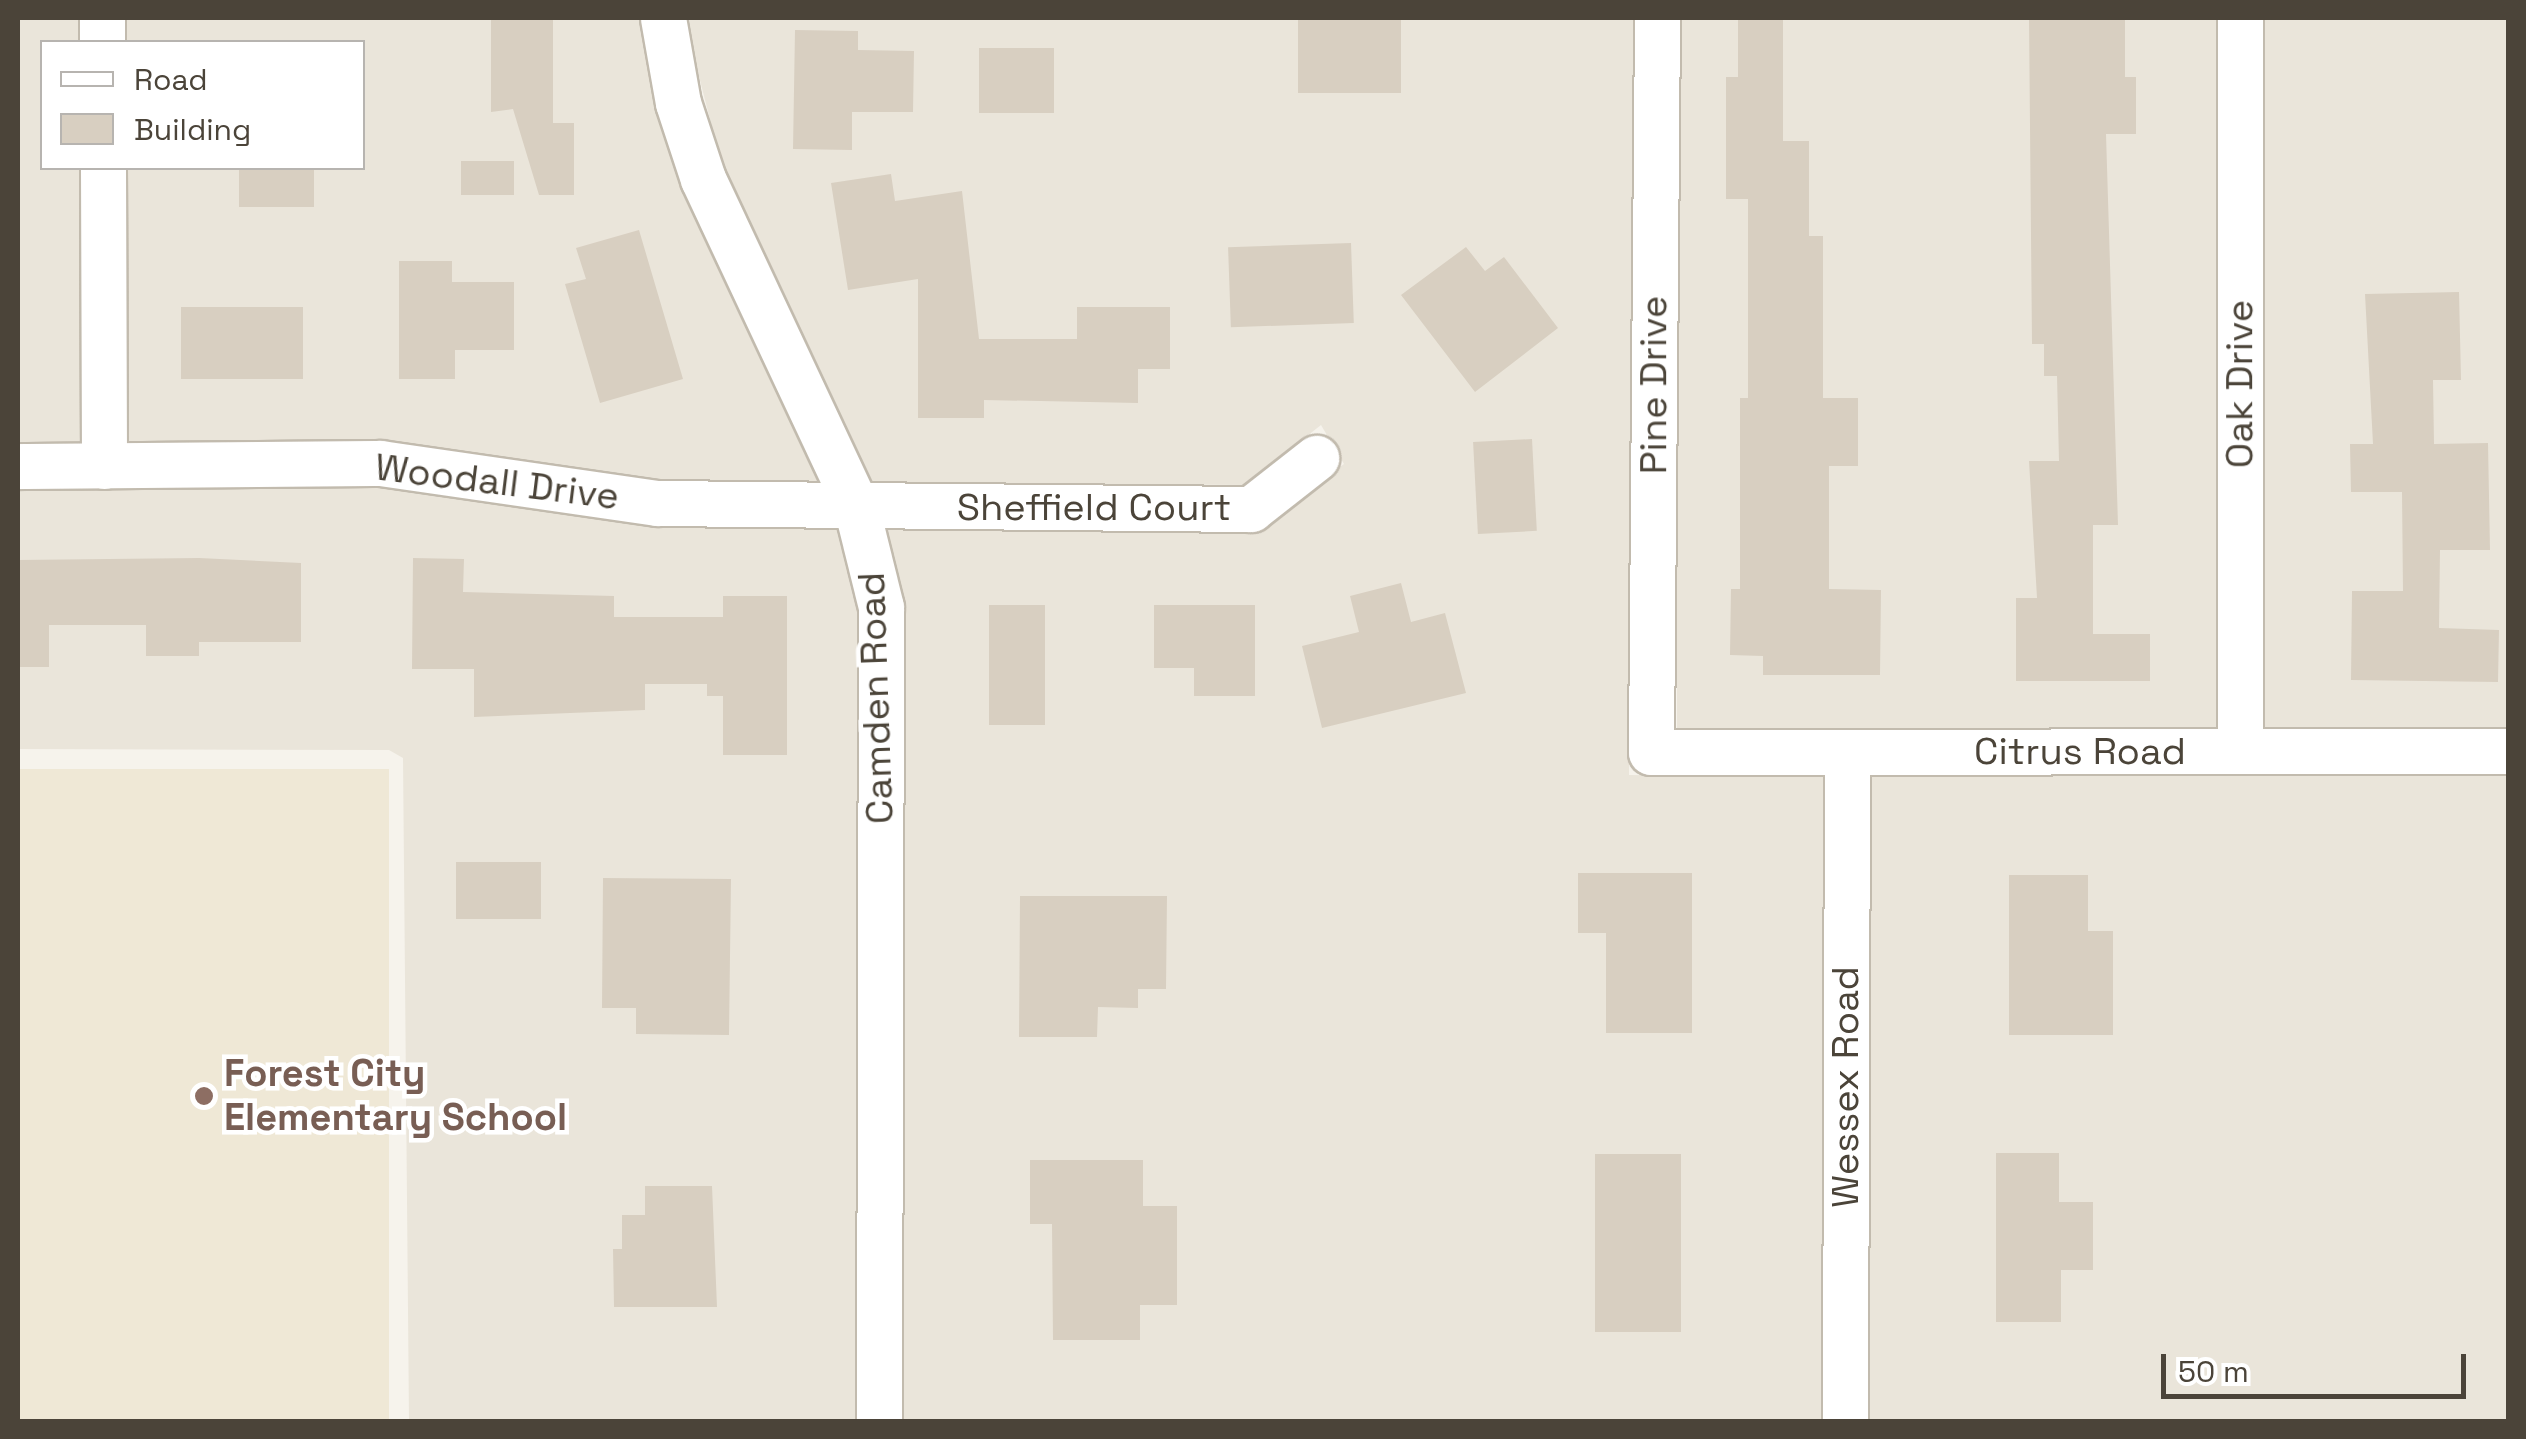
<!DOCTYPE html>
<html>
<head>
<meta charset="utf-8">
<style>
  body { margin:0 }
  #map { position:relative; width:2526px; height:1439px; overflow:hidden; background:#f6f3ec; font-family:"Space Grotesk",sans-serif }
  div>[style] { position:absolute }
  [style*='--x'] { left:calc(var(--x)*1px); top:calc(var(--y)*1px); width:calc(var(--w)*1px); rotate:calc(var(--a)*1deg) }
  .residential>* { inset:0; background:#eae5da; transform-origin:0 0 }
  .education>* { inset:0; background:#efe8d6; transform-origin:0 0 }
  .building>* { inset:0; background:#d8cfc1; transform-origin:0 0 }
  .roads { filter:drop-shadow(2px 0 #c2bbae) drop-shadow(-2px 0 #c2bbae) drop-shadow(0 2px #c2bbae) drop-shadow(0 -2px #c2bbae) }
  .minor>* { height:45px; margin:-22.5px; padding:0 22.5px; transform-origin:22.5px; border-radius:22.5px; background:#fff }
  .dots>* { width:28px; height:28px; translate:-50% -50%; box-sizing:border-box; border:5px solid #fff; border-radius:50% }
  span { translate:-50% -50%; white-space:nowrap; text-align:center; line-height:1.15; -webkit-text-stroke:9px #fff; paint-order:stroke }
  .street-label { font-size:38px; color:#4b4439 }
  .education-label { font-size:38px; color:#785e54; font-weight:700 }
  .left { translate:0 -50%; text-align:left }
  .frame { position:absolute; inset:0; border:20px solid #4b4439; pointer-events:none }
  .legend { position:absolute; left:40px; top:40px; width:325px; height:130px; box-sizing:border-box; background:#fff; border:2px solid #b7b4b0; margin:0; padding:12px 18px; list-style:none; font-size:30px; color:#4b4439 }
  .legend li { display:flex; align-items:center; gap:20px; height:50px }
  .legend b { width:50px; border:2px solid #b7b4b0 }
  .scale { position:absolute; left:2161px; top:1354px; width:305px; height:45px; box-sizing:border-box; border:5px solid #4b4439; border-top:0; padding-left:12px; font-size:30px; line-height:35px; white-space:nowrap; color:#4b4439; -webkit-text-stroke:8px #fff; paint-order:stroke }
</style>
</head>
<body>
<div id="map">
  <div class="residential">
    <div style="clip-path:polygon(18px 18px,81px 18px,81px 42px,42px 42px,42px 168px,82px 168px,83px 442px,18px 442px)"></div>
    <div style="clip-path:polygon(122px 18px,642px 18px,684px 189px,820px 482px,658px 479px,381px 440px,125px 442px,123px 168px,362px 168px,362px 42px,123px 42px)"></div>
    <div style="clip-path:polygon(684px 18px,1636px 18px,1629px 775px,1826px 777px,1824px 1421px,900px 1421px,902px 607px,887px 530px,1251px 532px,1344px 464px,1321px 425px,1245px 485px,868px 482px,723px 170px)"></div>
    <div style="left:1677px;top:18px;width:542px;height:711px"></div>
    <div style="left:2260px;top:18px;width:248px;height:709px"></div>
    <div style="clip-path:polygon(380px 487px,655px 526px,842px 530px,860px 609px,859px 1421px,409px 1421px,403px 758px,389px 750px,18px 749px,18px 490px)"></div>
    <div style="left:2508px;top:775px;width:646px;height:640px;rotate:90deg"></div>
  </div>
  <div class="education">
    <div style="left:18px;top:769px;width:371px;height:652px"></div>
  </div>
  <div class="building">
    <div style="clip-path:polygon(491px 18px,553px 18px,553px 123px,574px 123px,574px 195px,539px 195px,513px 109px,491px 112px)"></div>
    <div style="left:1298px;top:18px;width:103px;height:75px"></div>
    <div style="clip-path:polygon(1738px 18px,1783px 18px,1783px 141px,1809px 141px,1809px 236px,1823px 236px,1823px 398px,1858px 398px,1858px 466px,1829px 466px,1829px 589px,1881px 590px,1880px 675px,1763px 675px,1763px 656px,1730px 655px,1731px 589px,1740px 589px,1740px 398px,1748px 398px,1748px 199px,1726px 199px,1726px 77px,1738px 77px)"></div>
    <div style="clip-path:polygon(2029px 18px,2125px 18px,2125px 77px,2136px 77px,2136px 134px,2106px 134px,2118px 525px,2093px 525px,2093px 634px,2150px 634px,2150px 681px,2016px 681px,2016px 598px,2037px 598px,2029px 461px,2059px 461px,2057px 376px,2044px 376px,2044px 344px,2032px 344px)"></div>
    <div style="clip-path:polygon(795px 30px,858px 31px,858px 50px,914px 51px,913px 112px,852px 112px,852px 150px,793px 149px)"></div>
    <div style="left:979px;top:48px;width:75px;height:65px"></div>
    <div style="left:461px;top:161px;width:53px;height:34px"></div>
    <div style="left:239px;top:168px;width:75px;height:39px"></div>
    <div style="clip-path:polygon(891px 174px,895px 201px,962px 191px,979px 339px,1077px 339px,1077px 307px,1170px 307px,1170px 369px,1138px 369px,1138px 403px,984px 400px,984px 418px,918px 418px,918px 279px,848px 290px,831px 183px)"></div>
    <div style="clip-path:polygon(639px 230px,683px 379px,600px 403px,565px 284px,586px 279px,576px 248px)"></div>
    <div style="left:1351px;top:243px;width:80px;height:123px;rotate:88deg"></div>
    <div style="clip-path:polygon(1466px 247px,1485px 271px,1504px 257px,1558px 328px,1475px 392px,1401px 295px)"></div>
    <div style="clip-path:polygon(399px 261px,452px 261px,452px 282px,514px 282px,514px 350px,455px 350px,455px 379px,399px 379px)"></div>
    <div style="clip-path:polygon(2459px 292px,2461px 380px,2433px 380px,2434px 444px,2488px 443px,2490px 550px,2440px 550px,2439px 628px,2499px 630px,2498px 682px,2351px 680px,2352px 591px,2403px 591px,2402px 492px,2351px 492px,2350px 444px,2373px 444px,2365px 294px)"></div>
    <div style="left:181px;top:307px;width:122px;height:72px"></div>
    <div style="left:1532px;top:439px;width:92px;height:59px;rotate:87deg"></div>
    <div style="clip-path:polygon(199px 558px,301px 563px,301px 642px,199px 642px,199px 656px,146px 656px,146px 625px,49px 625px,49px 667px,18px 667px,18px 560px)"></div>
    <div style="clip-path:polygon(413px 558px,464px 559px,463px 592px,614px 596px,614px 617px,723px 617px,723px 596px,787px 596px,787px 755px,723px 755px,723px 696px,707px 696px,707px 684px,645px 684px,645px 710px,474px 717px,474px 669px,412px 669px)"></div>
    <div style="clip-path:polygon(1401px 583px,1411px 622px,1445px 613px,1466px 693px,1322px 728px,1302px 646px,1359px 632px,1350px 596px)"></div>
    <div style="left:989px;top:605px;width:56px;height:120px"></div>
    <div style="clip-path:polygon(1154px 605px,1255px 605px,1255px 696px,1194px 696px,1194px 668px,1154px 668px)"></div>
    <div style="left:456px;top:862px;width:85px;height:57px"></div>
    <div style="clip-path:polygon(1578px 873px,1692px 873px,1692px 1033px,1606px 1033px,1606px 933px,1578px 933px)"></div>
    <div style="clip-path:polygon(2009px 875px,2088px 875px,2088px 931px,2113px 931px,2113px 1035px,2009px 1035px)"></div>
    <div style="clip-path:polygon(603px 878px,731px 879px,729px 1035px,636px 1034px,636px 1008px,602px 1008px)"></div>
    <div style="clip-path:polygon(1020px 896px,1167px 896px,1166px 989px,1138px 989px,1138px 1008px,1098px 1007px,1097px 1037px,1019px 1037px)"></div>
    <div style="clip-path:polygon(1996px 1153px,2059px 1153px,2059px 1202px,2093px 1202px,2093px 1270px,2061px 1270px,2061px 1322px,1996px 1322px)"></div>
    <div style="left:1595px;top:1154px;width:86px;height:178px"></div>
    <div style="clip-path:polygon(1030px 1160px,1143px 1160px,1143px 1206px,1177px 1206px,1177px 1305px,1140px 1305px,1140px 1340px,1053px 1340px,1052px 1224px,1030px 1224px)"></div>
    <div style="clip-path:polygon(645px 1186px,712px 1186px,717px 1307px,614px 1307px,613px 1249px,622px 1249px,622px 1215px,645px 1215px)"></div>
  </div>
  <div class="roads">
    <div class="minor">
      <div style="--x:102;--y:18;--w:24;--a:90"></div>
      <div style="--x:663;--y:18;--w:86;--a:80"></div>
      <div style="--x:678;--y:103;--w:80;--a:71.8"></div>
      <div style="--x:703;--y:179;--w:361;--a:64.9"></div>
      <div style="--x:856;--y:506;--w:104;--a:76.1"></div>
      <div style="--x:881;--y:607;--w:815;--a:90.14"></div>
      <div style="--x:1657;--y:18;--w:734;--a:90.47"></div>
      <div style="--x:1651;--y:752;--w:857;--a:-0.07"></div>
      <div style="--x:2240;--y:18;--w:733;--a:90"></div>
      <div style="--x:103;--y:168;--w:298;--a:89.8"></div>
      <div style="--x:18;--y:466;--w:362;--a:-0.5"></div>
      <div style="--x:380;--y:463;--w:280;--a:8.2"></div>
      <div style="--x:657;--y:503;--w:594;--a:0.58"></div>
      <div style="--x:1251;--y:509;--w:83;--a:-38.1"></div>
      <div style="--x:1845;--y:1422;--w:669;--a:-89.83"></div>
    </div>
  </div>
  <div class="dots">
    <div style="left:204px;top:1096px;background:#8d6e63"></div>
  </div>
  <div class="street-label">
    <span style="left:2240px;top:384px;rotate:-90deg">Oak Drive</span>
    <span style="left:1654px;top:385px;rotate:-90deg">Pine Drive</span>
    <span style="left:497px;top:482px;rotate:7deg">Woodall Drive</span>
    <span style="left:1094px;top:508px">Sheffield Court</span>
    <span style="left:876px;top:698px;rotate:-92deg">Camden Road</span>
    <span style="left:2080px;top:752px">Citrus Road</span>
    <span style="left:1846px;top:1087px;rotate:-90deg">Wessex Road</span>
  </div>
  <div class="education-label">
    <span class="left" style="left:224px;top:1096px">Forest City<br>Elementary School</span>
  </div>
  <div class="frame"></div>
  <ul class="legend">
  <li><b style="height:12px;background:#fff"></b>Road</li>
  <li><b style="height:28px;background:#d8cfc1"></b>Building</li>
  </ul>
  <div class="scale">50 m</div>
</div>
</body>
</html>
